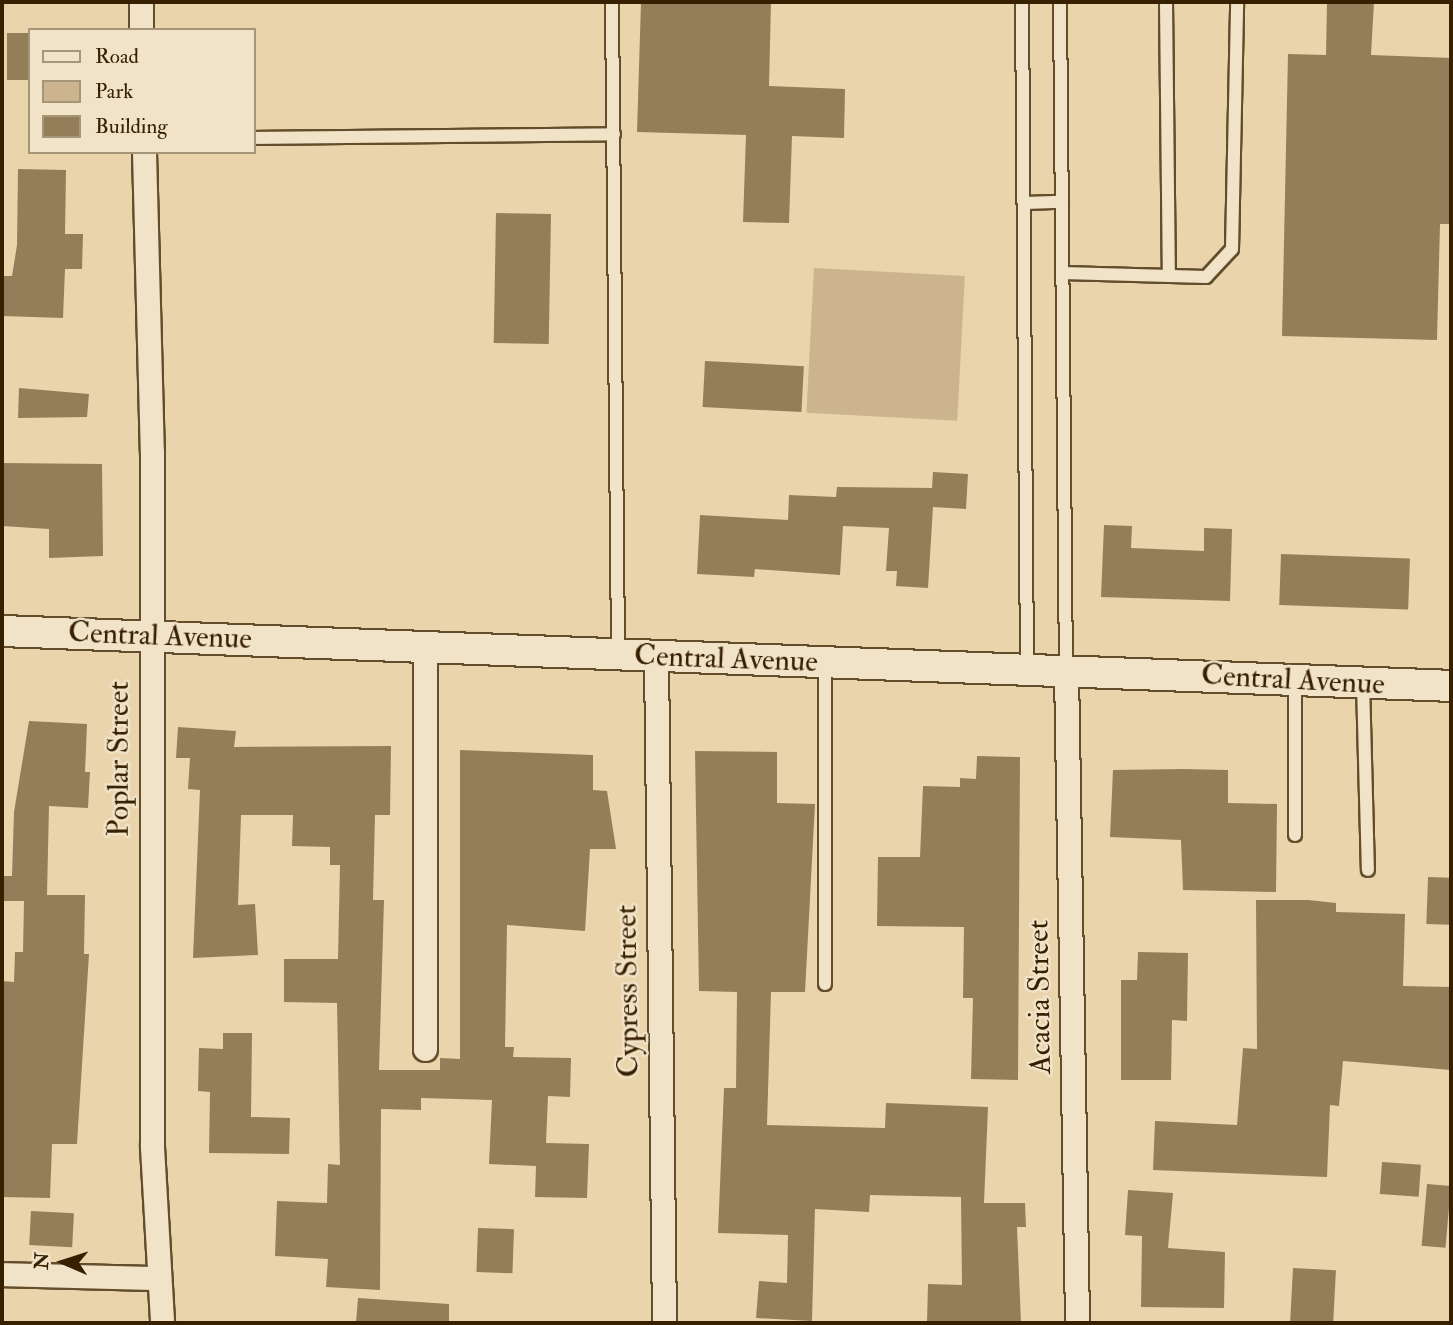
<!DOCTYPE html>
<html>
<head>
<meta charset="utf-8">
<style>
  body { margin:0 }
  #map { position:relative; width:1453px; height:1325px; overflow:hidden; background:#ead4ab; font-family:"IM FELL Double Pica",serif }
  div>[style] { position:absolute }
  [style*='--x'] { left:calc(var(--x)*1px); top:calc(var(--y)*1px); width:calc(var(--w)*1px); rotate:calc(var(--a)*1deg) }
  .green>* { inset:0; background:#ccb58e; transform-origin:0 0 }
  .building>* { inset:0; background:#947e59; transform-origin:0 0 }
  .roads { filter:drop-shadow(2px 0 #644d2b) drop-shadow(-2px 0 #644d2b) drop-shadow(0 2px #644d2b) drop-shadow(0 -2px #644d2b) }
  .service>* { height:12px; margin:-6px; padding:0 6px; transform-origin:6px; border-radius:6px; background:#f1e3c8 }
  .minor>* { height:23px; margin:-11.5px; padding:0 11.5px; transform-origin:11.5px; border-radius:11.5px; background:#f1e3c8 }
  .tertiary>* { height:30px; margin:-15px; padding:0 15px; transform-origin:15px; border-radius:15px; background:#f1e3c8 }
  span { translate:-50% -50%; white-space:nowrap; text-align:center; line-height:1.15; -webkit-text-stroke:5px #f1e3c8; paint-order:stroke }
  .street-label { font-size:30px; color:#372000 }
  .frame { position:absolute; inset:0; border:4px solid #372000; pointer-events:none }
  .legend { position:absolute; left:28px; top:28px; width:228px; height:126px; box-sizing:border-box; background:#f1e3c8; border:2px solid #a79578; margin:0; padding:9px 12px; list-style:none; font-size:21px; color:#372000 }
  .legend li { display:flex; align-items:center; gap:14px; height:35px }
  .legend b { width:35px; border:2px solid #a79578 }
  .north { position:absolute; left:28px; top:1227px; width:70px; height:70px; -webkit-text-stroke:5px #f1e3c8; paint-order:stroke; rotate:273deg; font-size:19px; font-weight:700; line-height:28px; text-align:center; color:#372000 }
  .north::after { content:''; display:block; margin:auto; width:24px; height:32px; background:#372000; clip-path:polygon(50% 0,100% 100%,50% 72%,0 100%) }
</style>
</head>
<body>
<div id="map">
  <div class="green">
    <div style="left:814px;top:268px;width:151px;height:145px;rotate:3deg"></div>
  </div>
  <div class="building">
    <div style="clip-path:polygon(641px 2px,771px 2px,769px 86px,845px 89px,844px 138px,792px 136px,789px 223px,743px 222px,746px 135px,637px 132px)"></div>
    <div style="clip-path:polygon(1327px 2px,1374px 2px,1371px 55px,1451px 58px,1451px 224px,1440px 224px,1437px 340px,1282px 336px,1288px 54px,1326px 55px)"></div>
    <div style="left:7px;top:33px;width:23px;height:47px"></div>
    <div style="clip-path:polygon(18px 169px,66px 170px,65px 234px,83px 234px,82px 269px,65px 269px,63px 318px,2px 316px,2px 276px,12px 276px,17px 245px)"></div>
    <div style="left:496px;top:213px;width:55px;height:130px;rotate:1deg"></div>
    <div style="left:705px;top:361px;width:99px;height:46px;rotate:3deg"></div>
    <div style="clip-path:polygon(19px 388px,89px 394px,87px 417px,18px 418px)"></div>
    <div style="clip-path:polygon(2px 463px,102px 464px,103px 556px,49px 558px,49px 529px,2px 526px)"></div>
    <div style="clip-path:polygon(933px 472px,968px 474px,966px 509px,933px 507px,928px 588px,896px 586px,897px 571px,886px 571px,889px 528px,843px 526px,840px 575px,755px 569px,754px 577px,697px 574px,700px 515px,788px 520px,789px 495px,836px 497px,837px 487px,932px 488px)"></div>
    <div style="clip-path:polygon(1104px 525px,1132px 526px,1131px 548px,1204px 551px,1204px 528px,1232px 529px,1230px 601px,1101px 597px)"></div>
    <div style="left:1281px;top:554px;width:129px;height:51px;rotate:2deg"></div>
    <div style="clip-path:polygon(29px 721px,87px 724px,85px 772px,90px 772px,88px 808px,49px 806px,47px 895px,85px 895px,84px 954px,89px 954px,77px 1144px,52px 1144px,50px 1198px,2px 1197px,2px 981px,14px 982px,15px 952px,23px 952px,24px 901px,2px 901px,2px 876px,12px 876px,14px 812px)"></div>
    <div style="clip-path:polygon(178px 727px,236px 731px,234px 747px,391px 746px,390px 815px,375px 815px,373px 900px,384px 900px,379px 1070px,440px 1070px,440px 1058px,460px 1059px,460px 750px,593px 755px,593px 790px,607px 791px,616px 849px,590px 849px,585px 931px,507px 925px,505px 1047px,514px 1047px,513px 1057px,571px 1058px,570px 1097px,548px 1096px,546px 1143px,589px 1144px,587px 1198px,535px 1197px,536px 1166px,489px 1164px,492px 1100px,421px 1098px,421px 1110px,381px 1109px,380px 1290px,326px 1287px,328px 1259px,275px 1256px,277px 1201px,327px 1203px,328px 1164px,340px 1165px,337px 1003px,284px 1002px,284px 959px,338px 959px,340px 865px,330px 865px,330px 847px,292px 846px,293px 815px,241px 815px,238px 905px,255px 904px,258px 955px,193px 958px,200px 790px,188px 789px,190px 758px,176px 758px)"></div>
    <div style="clip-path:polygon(695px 751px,777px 752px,777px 803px,815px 804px,805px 992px,771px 992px,767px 1125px,885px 1128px,886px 1103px,988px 1107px,984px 1203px,1025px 1203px,1026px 1227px,1017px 1227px,1021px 1323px,927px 1323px,928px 1284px,962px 1285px,961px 1197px,870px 1195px,869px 1212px,815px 1209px,812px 1321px,756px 1318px,759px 1281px,787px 1283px,788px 1235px,718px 1233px,724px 1088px,736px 1088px,737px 992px,699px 991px)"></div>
    <div style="clip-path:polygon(977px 756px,1020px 757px,1018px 1080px,971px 1079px,973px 998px,963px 998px,964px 927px,877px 926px,878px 857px,920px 857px,923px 786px,960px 787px,960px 778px,976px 779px)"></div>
    <div style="clip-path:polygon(1183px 769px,1228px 770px,1228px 803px,1277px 804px,1276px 892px,1183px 890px,1181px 840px,1110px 837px,1113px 770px)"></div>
    <div style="left:1428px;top:877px;width:23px;height:47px;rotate:2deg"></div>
    <div style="clip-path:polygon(1256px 900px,1308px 900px,1336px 903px,1336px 912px,1405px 914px,1403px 986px,1451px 987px,1451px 1070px,1343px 1061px,1339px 1106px,1330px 1105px,1327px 1177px,1153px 1170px,1155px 1121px,1237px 1125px,1243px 1048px,1257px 1049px)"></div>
    <div style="clip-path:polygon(1138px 952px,1188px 953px,1187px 1021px,1172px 1020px,1171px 1080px,1121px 1080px,1121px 980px,1137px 980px)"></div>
    <div style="clip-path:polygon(223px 1033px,252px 1033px,251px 1117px,290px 1118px,289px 1154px,209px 1153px,210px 1092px,198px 1091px,199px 1048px,223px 1049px)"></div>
    <div style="left:1382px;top:1162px;width:39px;height:32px;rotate:4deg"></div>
    <div style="left:1427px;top:1184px;width:24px;height:62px;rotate:5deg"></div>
    <div style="clip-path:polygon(1128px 1190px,1173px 1193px,1168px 1248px,1225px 1252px,1224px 1308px,1141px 1307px,1142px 1236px,1125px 1235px)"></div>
    <div style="left:31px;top:1211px;width:43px;height:34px;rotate:3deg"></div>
    <div style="left:478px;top:1228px;width:36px;height:44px;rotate:2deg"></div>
    <div style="left:1293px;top:1268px;width:43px;height:55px;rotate:3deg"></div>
    <div style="clip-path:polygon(358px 1298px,449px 1304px,449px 1323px,356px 1323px)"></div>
  </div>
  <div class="roads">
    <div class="service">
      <div style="--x:612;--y:2;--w:653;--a:89.47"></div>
      <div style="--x:1022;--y:2;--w:667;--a:89.57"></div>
      <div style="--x:1060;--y:2;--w:668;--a:89.49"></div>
      <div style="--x:1166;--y:2;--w:274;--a:89.4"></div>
      <div style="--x:254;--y:138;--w:360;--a:-0.6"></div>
      <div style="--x:1024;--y:203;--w:38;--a:-2"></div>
      <div style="--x:1063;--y:273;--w:143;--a:1.6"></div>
      <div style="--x:1206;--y:277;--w:38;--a:-47"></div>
      <div style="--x:1232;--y:249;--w:247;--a:-88.8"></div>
      <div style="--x:1363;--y:683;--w:187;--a:88.5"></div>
      <div style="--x:1295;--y:835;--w:154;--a:-90"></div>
      <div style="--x:825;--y:984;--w:321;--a:-90"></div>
    </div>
    <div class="minor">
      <div style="--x:141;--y:2;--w:28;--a:90"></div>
      <div style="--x:144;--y:152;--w:300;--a:88.5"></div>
      <div style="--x:152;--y:452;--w:695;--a:90"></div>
      <div style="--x:152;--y:1147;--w:176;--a:86.7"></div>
      <div style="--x:425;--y:643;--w:406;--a:90"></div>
      <div style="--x:656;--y:658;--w:665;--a:89.31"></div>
      <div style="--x:1066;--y:670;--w:653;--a:89.03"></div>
      <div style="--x:2;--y:1274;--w:157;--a:1.5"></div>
    </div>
    <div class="tertiary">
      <div style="--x:2;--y:631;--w:1450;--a:2.17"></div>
    </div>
  </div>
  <div class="street-label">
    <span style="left:160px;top:636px;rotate:2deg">Central Avenue</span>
    <span style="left:726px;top:659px;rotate:2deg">Central Avenue</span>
    <span style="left:1293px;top:680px;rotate:3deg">Central Avenue</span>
    <span style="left:119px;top:759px;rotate:-90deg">Poplar Street</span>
    <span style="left:628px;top:991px;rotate:-91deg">Cypress Street</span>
    <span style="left:1040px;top:997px;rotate:-91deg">Acacia Street</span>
  </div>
  <div class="frame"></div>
  <ul class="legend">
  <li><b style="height:9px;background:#f1e3c8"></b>Road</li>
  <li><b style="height:19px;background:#ccb58e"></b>Park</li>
  <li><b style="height:19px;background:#947e59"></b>Building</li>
  </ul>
  <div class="north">N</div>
</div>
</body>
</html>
